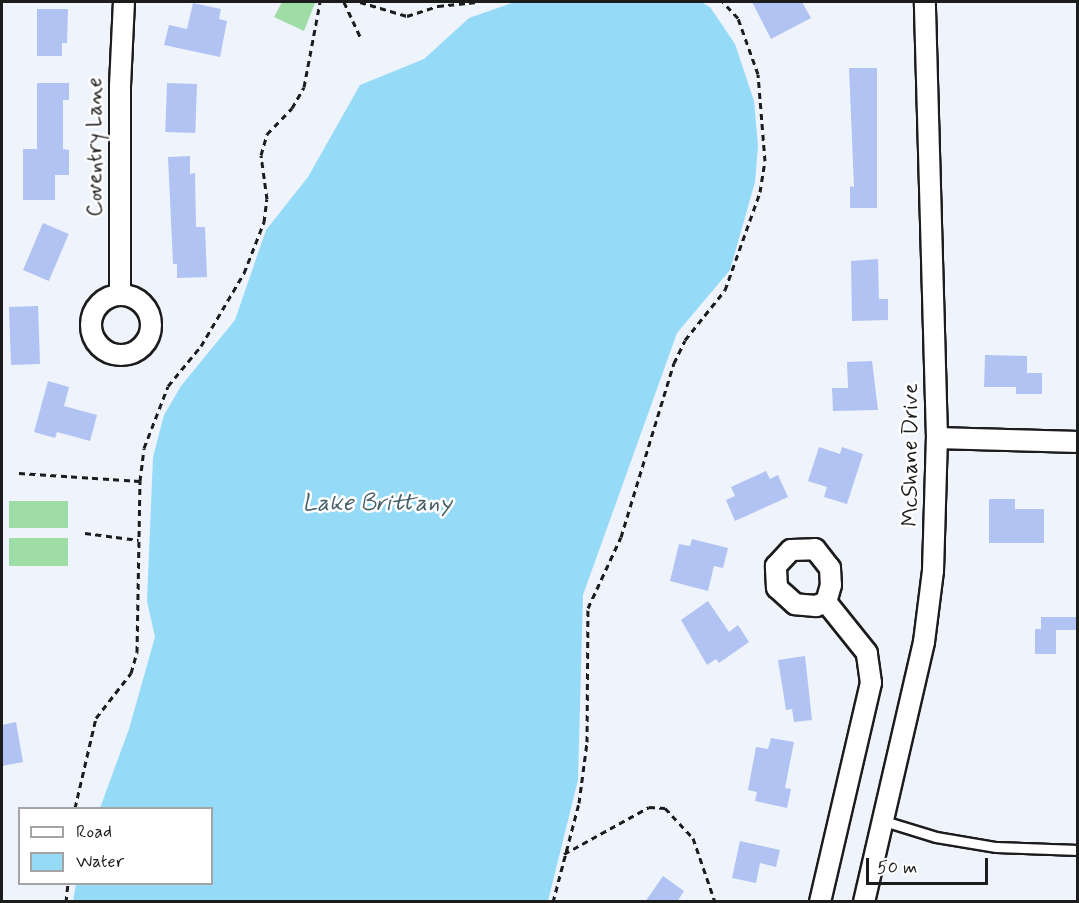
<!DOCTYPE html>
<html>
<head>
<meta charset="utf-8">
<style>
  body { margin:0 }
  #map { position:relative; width:1079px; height:903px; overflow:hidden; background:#eff3fc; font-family:Mynerve,sans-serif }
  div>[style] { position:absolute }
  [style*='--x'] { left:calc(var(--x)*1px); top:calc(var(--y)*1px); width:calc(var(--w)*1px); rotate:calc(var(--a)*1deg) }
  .green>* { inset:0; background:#9edda6; transform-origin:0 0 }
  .water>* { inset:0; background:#95dbf7 }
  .building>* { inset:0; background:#b1c3f2; transform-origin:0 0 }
  .path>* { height:3px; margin-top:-1.5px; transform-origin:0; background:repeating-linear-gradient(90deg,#1c1c1c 0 6px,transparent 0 10.5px) }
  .roads { filter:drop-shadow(2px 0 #1c1c1c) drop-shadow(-2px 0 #1c1c1c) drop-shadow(0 2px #1c1c1c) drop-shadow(0 -2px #1c1c1c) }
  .lane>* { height:9px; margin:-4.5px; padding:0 4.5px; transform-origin:4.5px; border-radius:4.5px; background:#fff }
  .street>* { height:20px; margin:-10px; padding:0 10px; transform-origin:10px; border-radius:10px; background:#fff }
  .street>.ring { margin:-10px; padding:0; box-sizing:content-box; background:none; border:20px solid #fff; border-radius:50% }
  span { translate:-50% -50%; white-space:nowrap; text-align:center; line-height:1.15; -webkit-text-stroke:5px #fff; paint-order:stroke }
  .street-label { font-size:22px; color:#1c1c1c }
  .water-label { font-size:24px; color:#465f69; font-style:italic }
  .frame { position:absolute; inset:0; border:3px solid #1c1c1c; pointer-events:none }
  .legend { position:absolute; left:18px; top:807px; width:195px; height:78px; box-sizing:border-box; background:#fff; border:2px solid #a4a4a4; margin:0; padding:8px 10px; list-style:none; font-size:18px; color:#1c1c1c }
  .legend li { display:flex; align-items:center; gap:12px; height:30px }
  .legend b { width:30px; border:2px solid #a4a4a4 }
  .scale { position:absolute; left:866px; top:858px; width:122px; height:27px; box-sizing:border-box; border:3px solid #1c1c1c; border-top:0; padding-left:8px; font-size:18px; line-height:21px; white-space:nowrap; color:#1c1c1c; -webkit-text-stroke:4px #fff; paint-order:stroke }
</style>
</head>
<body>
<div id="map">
  <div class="green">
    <div style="clip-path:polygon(282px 2px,315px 3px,304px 31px,274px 17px)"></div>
    <div style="left:68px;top:501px;width:27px;height:59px;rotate:90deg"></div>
    <div style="left:9px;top:538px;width:59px;height:28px"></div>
  </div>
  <div class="water">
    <div style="clip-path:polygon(515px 2px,701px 2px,710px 7px,735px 44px,754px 101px,758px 146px,755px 182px,730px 270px,677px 333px,583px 595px,578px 780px,548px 901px,73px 901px,76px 884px,212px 884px,212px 808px,100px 808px,129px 729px,155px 637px,147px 601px,153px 457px,164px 415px,181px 386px,235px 320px,266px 230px,308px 177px,360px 85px,424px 59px,469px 18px)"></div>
  </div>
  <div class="building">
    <div style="clip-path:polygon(752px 2px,802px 2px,811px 18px,771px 39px)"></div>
    <div style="clip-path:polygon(193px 3px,221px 9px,219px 19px,227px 21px,220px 57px,164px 45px,169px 25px,187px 29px)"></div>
    <div style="clip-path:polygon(37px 9px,68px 9px,67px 43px,62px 43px,62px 56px,37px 56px)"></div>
    <div style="clip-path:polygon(849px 68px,877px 68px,877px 208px,850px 208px,850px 186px,854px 187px)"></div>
    <div style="clip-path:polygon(37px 83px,69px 83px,69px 100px,63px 100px,63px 149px,69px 150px,69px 175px,55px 175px,55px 200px,23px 200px,23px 149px,37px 149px)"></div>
    <div style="left:167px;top:83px;width:30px;height:49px;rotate:2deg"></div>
    <div style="clip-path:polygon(190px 156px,190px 174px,195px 173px,196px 227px,205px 227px,207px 277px,177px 278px,177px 264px,173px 264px,168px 157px)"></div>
    <div style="left:43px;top:223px;width:28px;height:51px;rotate:23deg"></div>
    <div style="clip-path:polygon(878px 259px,879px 299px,888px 299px,888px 320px,852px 321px,851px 261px)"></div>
    <div style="left:38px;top:306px;width:58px;height:29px;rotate:88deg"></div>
    <div style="clip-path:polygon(985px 355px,1027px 356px,1027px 373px,1042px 373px,1042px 394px,1016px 394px,1016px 387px,984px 387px)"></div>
    <div style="clip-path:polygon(872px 361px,878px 410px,833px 411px,832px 388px,848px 388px,847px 362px)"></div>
    <div style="clip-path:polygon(48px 381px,69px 387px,64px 406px,97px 415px,90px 441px,57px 432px,55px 438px,34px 432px)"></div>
    <div style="clip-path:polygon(819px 447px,840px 454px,842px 447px,863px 454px,847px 504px,824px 497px,827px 487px,808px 481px)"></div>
    <div style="clip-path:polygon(766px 471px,770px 479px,778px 475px,788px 497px,735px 521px,726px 500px,735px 496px,731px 487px)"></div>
    <div style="clip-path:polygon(989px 499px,1015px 499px,1015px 509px,1044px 509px,1044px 543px,989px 543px)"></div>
    <div style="clip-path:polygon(692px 539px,728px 548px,723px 568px,714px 566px,708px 591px,670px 581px,679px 544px,690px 546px)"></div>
    <div style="clip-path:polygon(708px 601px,729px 632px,738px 625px,749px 642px,719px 663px,716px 659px,707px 665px,681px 620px)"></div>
    <div style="clip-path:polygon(1041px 617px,1077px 617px,1077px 630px,1056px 630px,1056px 654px,1035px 654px,1035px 629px,1041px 629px)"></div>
    <div style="clip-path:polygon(805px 656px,812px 720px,794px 722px,792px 709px,786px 710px,778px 660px)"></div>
    <div style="clip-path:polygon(16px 722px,23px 762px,2px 766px,2px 725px)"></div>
    <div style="clip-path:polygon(771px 738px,794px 742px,785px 788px,791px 789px,787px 808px,755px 801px,757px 792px,748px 790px,756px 747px,768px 749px)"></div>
    <div style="clip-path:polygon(740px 841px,780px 850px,776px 867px,760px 863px,756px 883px,732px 878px)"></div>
    <div style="clip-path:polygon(663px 876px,684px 891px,677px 902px,645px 902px)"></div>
  </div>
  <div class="path">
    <div style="--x:344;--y:2;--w:40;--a:65"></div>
    <div style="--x:360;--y:2;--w:49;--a:16.6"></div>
    <div style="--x:407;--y:16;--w:33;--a:-18"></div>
    <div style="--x:438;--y:6;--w:39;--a:-6"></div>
    <div style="--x:19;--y:473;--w:121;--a:3.8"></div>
    <div style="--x:85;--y:533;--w:54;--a:7.4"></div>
    <div style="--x:75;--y:808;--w:92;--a:-76.9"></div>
    <div style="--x:96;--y:718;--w:57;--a:-52.1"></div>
    <div style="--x:131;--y:673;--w:22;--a:-74"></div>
    <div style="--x:137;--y:652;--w:171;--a:-89"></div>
    <div style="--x:140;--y:481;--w:33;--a:-83"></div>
    <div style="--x:144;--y:448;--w:66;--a:-68.8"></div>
    <div style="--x:168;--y:386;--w:52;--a:-50.5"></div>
    <div style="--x:201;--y:346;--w:85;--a:-59.5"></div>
    <div style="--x:244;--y:273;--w:55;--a:-68.6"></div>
    <div style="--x:264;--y:222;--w:23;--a:-83"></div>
    <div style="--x:267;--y:199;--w:44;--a:-97.8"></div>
    <div style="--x:261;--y:155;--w:22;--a:-74"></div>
    <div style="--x:267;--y:134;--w:36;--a:-46"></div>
    <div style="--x:292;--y:108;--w:24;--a:-60"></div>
    <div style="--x:304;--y:87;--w:86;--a:-79.3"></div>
    <div style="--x:564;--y:854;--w:97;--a:-28.9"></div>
    <div style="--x:649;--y:807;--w:16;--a:4"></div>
    <div style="--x:665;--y:808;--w:41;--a:47"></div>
    <div style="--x:693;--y:838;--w:68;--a:71"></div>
    <div style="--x:66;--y:902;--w:18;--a:-84"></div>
    <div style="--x:553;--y:902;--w:102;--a:-75.3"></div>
    <div style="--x:579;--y:803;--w:62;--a:-82.5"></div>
    <div style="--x:587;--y:742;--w:134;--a:-89.6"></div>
    <div style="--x:588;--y:608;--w:78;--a:-65.1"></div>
    <div style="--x:621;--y:537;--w:182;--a:-73.1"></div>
    <div style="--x:674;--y:363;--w:25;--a:-64"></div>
    <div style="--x:685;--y:340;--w:64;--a:-51.3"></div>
    <div style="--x:725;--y:290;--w:104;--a:-70.3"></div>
    <div style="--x:760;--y:192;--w:31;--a:-81"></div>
    <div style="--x:765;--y:161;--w:87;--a:-94.6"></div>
    <div style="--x:758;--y:74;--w:59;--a:-109.7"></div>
    <div style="--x:738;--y:18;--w:22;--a:-133"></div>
  </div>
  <div class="roads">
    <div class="lane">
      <div style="--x:884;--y:821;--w:54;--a:17.1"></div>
      <div style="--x:936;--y:837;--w:61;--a:9.5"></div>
      <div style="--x:996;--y:847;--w:82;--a:2.1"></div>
    </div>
    <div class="street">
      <div style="--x:120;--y:293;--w:207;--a:-90"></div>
      <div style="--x:120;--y:86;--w:84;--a:-87.3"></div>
      <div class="ring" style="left:91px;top:295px;width:40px;height:40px"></div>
      <div style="--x:937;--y:438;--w:141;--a:1.6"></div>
      <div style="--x:815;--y:549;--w:24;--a:52"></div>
      <div style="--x:830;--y:568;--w:17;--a:87"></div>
      <div style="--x:831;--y:585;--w:18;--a:106"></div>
      <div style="--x:826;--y:602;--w:11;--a:158"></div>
      <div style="--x:816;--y:606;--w:21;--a:-175"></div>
      <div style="--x:795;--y:604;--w:24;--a:-138"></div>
      <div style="--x:777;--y:588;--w:22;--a:-93"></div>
      <div style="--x:776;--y:566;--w:22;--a:-47"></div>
      <div style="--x:791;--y:550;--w:24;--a:-2"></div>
      <div style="--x:820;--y:902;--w:225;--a:-76.9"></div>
      <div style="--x:871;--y:683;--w:30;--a:-98"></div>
      <div style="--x:867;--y:653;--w:65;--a:-128.8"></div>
      <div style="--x:864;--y:902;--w:267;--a:-77"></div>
      <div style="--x:924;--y:642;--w:72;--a:-82.8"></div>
      <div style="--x:933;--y:571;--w:133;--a:-88.3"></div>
      <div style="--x:937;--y:438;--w:436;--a:-91.6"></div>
    </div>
  </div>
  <div class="street-label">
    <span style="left:96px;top:147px;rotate:-90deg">Coventry Lane</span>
    <span style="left:912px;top:455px;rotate:-90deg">McShane Drive</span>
  </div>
  <div class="water-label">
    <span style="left:377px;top:504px">Lake Brittany</span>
  </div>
  <div class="frame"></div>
  <ul class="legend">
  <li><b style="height:8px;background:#fff"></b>Road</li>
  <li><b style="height:16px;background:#95dbf7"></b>Water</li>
  </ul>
  <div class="scale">50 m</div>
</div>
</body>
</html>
